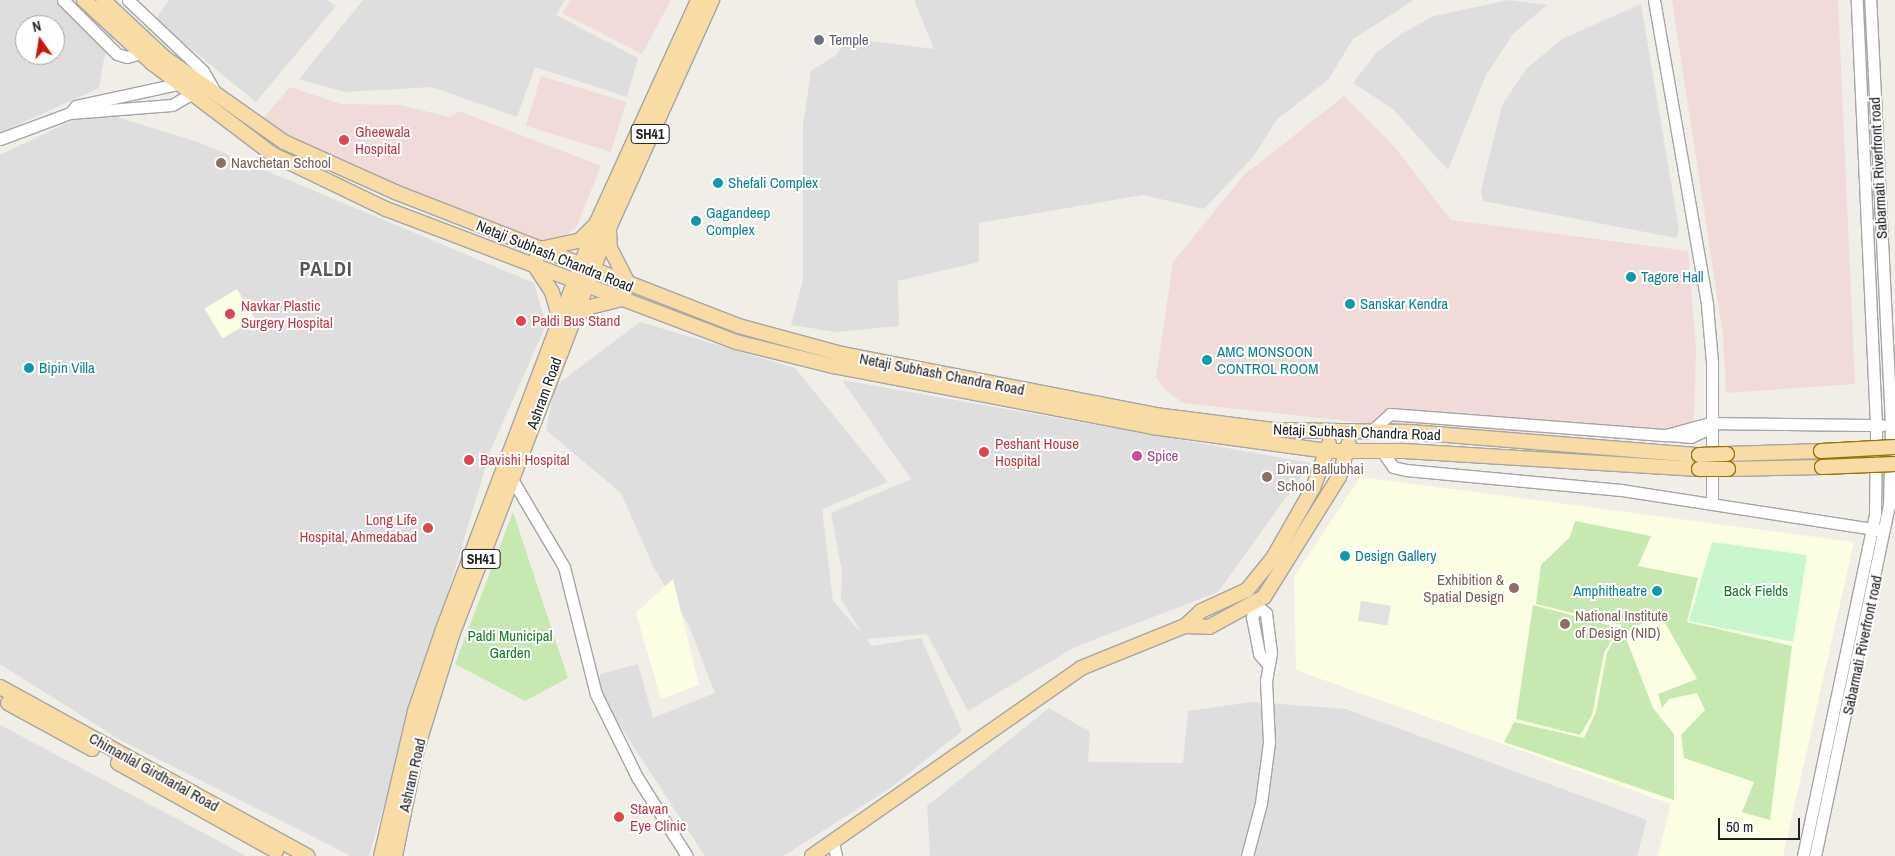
<!DOCTYPE html>
<html>
<head>
<meta charset="utf-8">
<style>
  body { margin:0 }
  #map { position:relative; width:1895px; height:856px; overflow:hidden; background:#f1eee8; font-family:"Archivo Narrow",sans-serif }
  div>[style] { position:absolute }
  [style*='--x'] { left:calc(var(--x)*1px); top:calc(var(--y)*1px); width:calc(var(--w)*1px); rotate:calc(var(--a)*1deg) }
  .residential>* { inset:0; background:#dfdede }
  .commercial>* { inset:0; background:#f0dbd8; transform-origin:0 0 }
  .education>* { inset:0; background:#fcfee4; transform-origin:0 0 }
  .grass>* { inset:0; background:#c8e8b1 }
  .park>* { inset:0; background:#c8f7cf }
  .parking>* { inset:0; background:#e1e1e1; transform-origin:0 0 }
  .roads { filter:drop-shadow(1px 0 #a5a5a5) drop-shadow(-1px 0 #a5a5a5) drop-shadow(0 1px #a5a5a5) drop-shadow(0 -1px #a5a5a5) }
  .minor>* { height:11px; margin:-5.5px; padding:0 5.5px; transform-origin:5.5px; border-radius:5.5px; background:#fff }
  .major>* { height:14px; margin:-7px; padding:0 7px; transform-origin:7px; border-radius:7px; background:#f8dba5 }
  .bridges { filter:drop-shadow(1px 0 #967207) drop-shadow(-1px 0 #967207) drop-shadow(0 1px #967207) drop-shadow(0 -1px #967207) }
  .major-bridge>* { height:14px; margin:-7px; padding:0 7px; transform-origin:7px; border-radius:7px; background:#f8dba5 }
  .dots>* { width:14px; height:14px; translate:-50% -50%; box-sizing:border-box; border:2px solid #fff; border-radius:50% }
  span { translate:-50% -50%; white-space:nowrap; text-align:center; line-height:1.15; -webkit-text-stroke:4px #fff; paint-order:stroke }
  .shield-label span { padding:1px 4px; background:#fff; border:1px solid; border-radius:4px; -webkit-text-stroke-width:0 }
  .shield-label { font-size:14px; color:#212121; font-weight:700 }
  .worship-label { font-size:15px; color:#5b616d }
  .left { translate:0 -50%; text-align:left }
  .health-label { font-size:15px; color:#be3a42 }
  .right { translate:-100% -50%; text-align:right }
  .education-label { font-size:15px; color:#785e54 }
  .street-label { font-size:15px; color:#212121 }
  .culture-label { font-size:15px; color:#0d838f }
  .hotel-label { font-size:15px; color:#b23c85 }
  .park-label { font-size:15px; color:#117c22 }
  .district-label { font-size:20px; color:#545454; font-weight:700; letter-spacing:1px }
  .north { position:absolute; left:15px; top:15px; width:50px; height:50px; box-sizing:border-box; background:#fff; border:1px solid #a6a6a6; border-radius:50%; rotate:347deg; font-size:14px; font-weight:700; line-height:20px; text-align:center; color:#212121 }
  .north::after { content:''; display:block; margin:auto; width:18px; height:22px; background:#c81809; clip-path:polygon(50% 0,100% 100%,50% 72%,0 100%) }
  .scale { position:absolute; left:1718px; top:818px; width:82px; height:22px; box-sizing:border-box; border:2px solid #212121; border-top:0; padding-left:6px; font-size:15px; line-height:18px; white-space:nowrap; color:#212121; -webkit-text-stroke:4px #fff; paint-order:stroke }
</style>
</head>
<body>
<div id="map">
  <div class="residential">
    <div style="clip-path:polygon(evenodd,0 0,79px 0,118px 30px,104px 59px,99px 88px,0 133px,0 0,25px 25px,55px 25px,55px 55px,25px 55px,25px 25px)"></div>
    <div style="clip-path:polygon(169px 0,327px 0,336px 6px,256px 102px,155px 20px)"></div>
    <div style="clip-path:polygon(363px 0,565px 0,556px 15px,638px 58px,627px 97px,535px 67px,517px 117px,432px 87px,345px 92px,299px 79px)"></div>
    <div style="clip-path:polygon(914px 0,1414px 0,1353px 39px,1328px 80px,1277px 119px,1253px 157px,1204px 209px,1143px 195px,979px 223px,979px 262px,898px 281px,899px 326px,836px 332px,791px 325px,803px 280px,803px 125px,811px 71px,835px 56px,848px 38px,934px 49px)"></div>
    <div style="clip-path:polygon(1509px 0,1547px 5px,1513px 34px,1486px 75px,1448px 170px,1393px 109px,1353px 83px,1377px 52px,1401px 34px,1434px 16px)"></div>
    <div style="clip-path:polygon(1641px 4px,1679px 230px,1676px 238px,1483px 201px,1481px 190px,1502px 105px,1526px 69px,1562px 39px)"></div>
    <div style="clip-path:polygon(94px 110px,198px 142px,534px 283px,546px 325px,491px 449px,369px 856px,351px 856px,122px 741px,0 664px,0 155px)"></div>
    <div style="clip-path:polygon(640px 322px,795px 368px,888px 482px,822px 509px,833px 601px,863px 635px,841px 600px,842px 572px,831px 513px,911px 479px,842px 380px,1311px 463px,1218px 592px,1075px 647px,968px 711px,927px 634px,867px 639px,872px 646px,921px 638px,962px 731px,889px 789px,783px 856px,705px 856px,600px 695px,600px 674px,638px 664px,653px 718px,715px 693px,689px 626px,653px 566px,621px 493px,546px 430px,555px 386px)"></div>
    <div style="clip-path:polygon(1252px 702px,1346px 709px,1647px 820px,1637px 856px,930px 856px,927px 806px,1049px 708px,1090px 732px,1088px 762px,1183px 763px,1188px 711px)"></div>
    <div style="clip-path:polygon(0 725px,213px 838px,246px 856px,0 856px)"></div>
  </div>
  <div class="commercial">
    <div style="clip-path:polygon(570px 0,671px 0,642px 54px,562px 13px)"></div>
    <div style="clip-path:polygon(1672px 0,1838px 0,1855px 384px,1726px 393px,1723px 335px)"></div>
    <div style="left:541px;top:76px;width:89px;height:52px;rotate:17deg"></div>
    <div style="clip-path:polygon(290px 87px,341px 104px,400px 105px,450px 117px,459px 111px,601px 166px,576px 228px,563px 237px,535px 241px,384px 190px,258px 124px)"></div>
    <div style="clip-path:polygon(1344px 96px,1392px 144px,1451px 220px,1688px 251px,1696px 351px,1694px 418px,1688px 441px,1384px 425px,1183px 403px,1165px 390px,1156px 377px,1173px 262px,1244px 175px)"></div>
  </div>
  <div class="education">
    <div style="left:237px;top:289px;width:35px;height:38px;rotate:59deg"></div>
    <div style="clip-path:polygon(1360px 477px,1854px 542px,1783px 856px,1658px 856px,1671px 804px,1296px 670px,1294px 577px)"></div>
    <div style="clip-path:polygon(673px 579px,699px 685px,661px 699px,636px 613px)"></div>
  </div>
  <div class="grass">
    <div style="clip-path:polygon(513px 512px,568px 678px,525px 701px,455px 664px)"></div>
    <div style="clip-path:polygon(1575px 521px,1651px 536px,1638px 566px,1698px 578px,1687px 622px,1792px 646px,1770px 820px,1742px 812px,1754px 782px,1684px 758px,1681px 735px,1705px 710px,1697px 693px,1669px 699px,1662px 708px,1658px 694px,1697px 679px,1660px 614px,1624px 633px,1653px 708px,1674px 734px,1674px 800px,1504px 742px,1514px 722px,1584px 738px,1596px 712px,1607px 653px,1622px 625px,1536px 604px,1541px 565px,1570px 537px)"></div>
    <div style="clip-path:polygon(1533px 605px,1619px 628px,1604px 653px,1592px 715px,1580px 735px,1516px 719px)"></div>
  </div>
  <div class="park">
    <div style="clip-path:polygon(1712px 542px,1807px 555px,1793px 642px,1689px 621px)"></div>
  </div>
  <div class="parking">
    <div style="left:1361px;top:601px;width:30px;height:20px;rotate:9deg"></div>
  </div>
  <div class="roads">
    <div class="minor">
      <div style="--x:63;--y:0;--w:76;--a:45"></div>
      <div style="--x:117;--y:54;--w:10;--a:17"></div>
      <div style="--x:127;--y:57;--w:14;--a:-17"></div>
      <div style="--x:128;--y:0;--w:103;--a:43.4"></div>
      <div style="--x:203;--y:71;--w:24;--a:60"></div>
      <div style="--x:1654;--y:0;--w:310;--a:80.1"></div>
      <div style="--x:1707;--y:305;--w:57;--a:85"></div>
      <div style="--x:1712;--y:362;--w:140;--a:90"></div>
      <div style="--x:70;--y:113;--w:9;--a:-49"></div>
      <div style="--x:76;--y:106;--w:114;--a:-12.2"></div>
      <div style="--x:0;--y:139;--w:75;--a:-20.4"></div>
      <div style="--x:70;--y:113;--w:102;--a:-4.5"></div>
      <div style="--x:172;--y:105;--w:30;--a:-30"></div>
      <div style="--x:1710;--y:428;--w:21;--a:155"></div>
      <div style="--x:1691;--y:437;--w:25;--a:-175"></div>
      <div style="--x:1666;--y:435;--w:46;--a:-15.3"></div>
      <div style="--x:1710;--y:423;--w:172;--a:0.7"></div>
      <div style="--x:1369;--y:433;--w:28;--a:-42"></div>
      <div style="--x:1390;--y:414;--w:277;--a:4.4"></div>
      <div style="--x:1382;--y:451;--w:19;--a:55"></div>
      <div style="--x:1393;--y:467;--w:13;--a:13"></div>
      <div style="--x:1406;--y:470;--w:216;--a:5.3"></div>
      <div style="--x:1621;--y:490;--w:262;--a:8.8"></div>
      <div style="--x:512;--y:479;--w:102;--a:59.4"></div>
      <div style="--x:564;--y:567;--w:131;--a:75.9"></div>
      <div style="--x:596;--y:694;--w:93;--a:63.7"></div>
      <div style="--x:637;--y:777;--w:93;--a:57.7"></div>
      <div style="--x:833;--y:842;--w:14;--a:78"></div>
      <div style="--x:1247;--y:856;--w:55;--a:-75.2"></div>
      <div style="--x:1261;--y:803;--w:62;--a:-82.5"></div>
      <div style="--x:1269;--y:742;--w:61;--a:-92.8"></div>
      <div style="--x:1266;--y:681;--w:28;--a:-80"></div>
      <div style="--x:1271;--y:653;--w:40;--a:-97.1"></div>
      <div style="--x:1266;--y:613;--w:10;--a:-143"></div>
      <div style="--x:1258;--y:607;--w:12;--a:121"></div>
      <div style="--x:1252;--y:617;--w:38;--a:79"></div>
      <div style="--x:1259;--y:654;--w:11;--a:49"></div>
      <div style="--x:1803;--y:856;--w:350;--a:-78.1"></div>
      <div style="--x:1875;--y:513;--w:88;--a:-89.3"></div>
      <div style="--x:1876;--y:425;--w:425;--a:-92.6"></div>
      <div style="--x:1815;--y:856;--w:358;--a:-78.1"></div>
      <div style="--x:1889;--y:506;--w:82;--a:-88.6"></div>
      <div style="--x:1891;--y:424;--w:425;--a:-92.8"></div>
    </div>
    <div class="major">
      <div style="--x:84;--y:0;--w:93;--a:42.8"></div>
      <div style="--x:152;--y:63;--w:151;--a:37.2"></div>
      <div style="--x:272;--y:154;--w:127;--a:25.8"></div>
      <div style="--x:386;--y:209;--w:374;--a:20.8"></div>
      <div style="--x:736;--y:342;--w:100;--a:13.9"></div>
      <div style="--x:833;--y:366;--w:325;--a:10.8"></div>
      <div style="--x:1152;--y:427;--w:177;--a:7.8"></div>
      <div style="--x:1327;--y:451;--w:76;--a:0"></div>
      <div style="--x:1403;--y:451;--w:297;--a:3.5"></div>
      <div style="--x:103;--y:0;--w:85;--a:43.1"></div>
      <div style="--x:165;--y:58;--w:146;--a:35.2"></div>
      <div style="--x:284;--y:142;--w:122;--a:24.2"></div>
      <div style="--x:395;--y:192;--w:369;--a:21.3"></div>
      <div style="--x:739;--y:326;--w:107;--a:15.2"></div>
      <div style="--x:842;--y:354;--w:319;--a:11"></div>
      <div style="--x:1155;--y:415;--w:119;--a:7.2"></div>
      <div style="--x:1273;--y:430;--w:137;--a:0.8"></div>
      <div style="--x:1410;--y:432;--w:290;--a:4.6"></div>
      <div style="--x:609;--y:231;--w:17;--a:87"></div>
      <div style="--x:610;--y:248;--w:42;--a:62.8"></div>
      <div style="--x:573;--y:317;--w:20;--a:-30"></div>
      <div style="--x:590;--y:307;--w:36;--a:-14"></div>
      <div style="--x:560;--y:320;--w:29;--a:-106"></div>
      <div style="--x:552;--y:292;--w:33;--a:-123"></div>
      <div style="--x:534;--y:264;--w:16;--a:-68"></div>
      <div style="--x:540;--y:249;--w:40;--a:-12"></div>
      <div style="--x:579;--y:241;--w:20;--a:-45"></div>
      <div style="--x:1727;--y:454;--w:94;--a:-1.8"></div>
      <div style="--x:1728;--y:469;--w:94;--a:-1.2"></div>
      <div style="--x:1185;--y:626;--w:24;--a:2"></div>
      <div style="--x:1209;--y:627;--w:63;--a:-28.6"></div>
      <div style="--x:1264;--y:597;--w:142;--a:-58"></div>
      <div style="--x:1339;--y:477;--w:35;--a:-74"></div>
      <div style="--x:0;--y:687;--w:351;--a:28.8"></div>
      <div style="--x:8;--y:703;--w:96;--a:28.7"></div>
      <div style="--x:118;--y:763;--w:181;--a:29.1"></div>
      <div style="--x:381;--y:856;--w:149;--a:-76.8"></div>
      <div style="--x:415;--y:711;--w:83;--a:-71.1"></div>
      <div style="--x:442;--y:632;--w:438;--a:-69.3"></div>
      <div style="--x:597;--y:222;--w:244;--a:-65.5"></div>
      <div style="--x:395;--y:856;--w:109;--a:-78.4"></div>
      <div style="--x:417;--y:749;--w:119;--a:-72.9"></div>
      <div style="--x:452;--y:635;--w:438;--a:-68.9"></div>
      <div style="--x:610;--y:226;--w:248;--a:-65.7"></div>
      <div style="--x:812;--y:856;--w:328;--a:-34.9"></div>
      <div style="--x:1081;--y:668;--w:112;--a:-22"></div>
      <div style="--x:1185;--y:626;--w:22;--a:-43"></div>
      <div style="--x:1201;--y:611;--w:51;--a:-24.5"></div>
      <div style="--x:1247;--y:590;--w:41;--a:-50.9"></div>
      <div style="--x:1273;--y:558;--w:81;--a:-60.3"></div>
      <div style="--x:1313;--y:488;--w:47;--a:-70"></div>
    </div>
  </div>
  <div class="bridges">
    <div class="major-bridge">
      <div style="--x:1821;--y:451;--w:74;--a:-3.1"></div>
      <div style="--x:1699;--y:455;--w:28;--a:-2"></div>
      <div style="--x:1822;--y:467;--w:73;--a:-2.4"></div>
      <div style="--x:1699;--y:469;--w:29;--a:0"></div>
    </div>
  </div>
  <div class="dots">
    <div style="left:819px;top:40px;background:#6b7280"></div>
    <div style="left:344px;top:140px;background:#e0444e"></div>
    <div style="left:221px;top:163px;background:#8d6e63"></div>
    <div style="left:718px;top:183px;background:#0f9aa8"></div>
    <div style="left:696px;top:221px;background:#0f9aa8"></div>
    <div style="left:1631px;top:277px;background:#0f9aa8"></div>
    <div style="left:1350px;top:304px;background:#0f9aa8"></div>
    <div style="left:230px;top:314px;background:#e0444e"></div>
    <div style="left:521px;top:321px;background:#e0444e"></div>
    <div style="left:1207px;top:360px;background:#0f9aa8"></div>
    <div style="left:29px;top:368px;background:#0f9aa8"></div>
    <div style="left:984px;top:452px;background:#e0444e"></div>
    <div style="left:1137px;top:456px;background:#d1479c"></div>
    <div style="left:469px;top:460px;background:#e0444e"></div>
    <div style="left:1267px;top:477px;background:#8d6e63"></div>
    <div style="left:428px;top:528px;background:#e0444e"></div>
    <div style="left:1345px;top:556px;background:#0f9aa8"></div>
    <div style="left:1514px;top:588px;background:#8d6e63"></div>
    <div style="left:1657px;top:591px;background:#0f9aa8"></div>
    <div style="left:1565px;top:624px;background:#8d6e63"></div>
    <div style="left:619px;top:817px;background:#e0444e"></div>
  </div>
  <div class="shield-label">
    <span style="left:650px;top:134px">SH41</span>
    <span style="left:481px;top:559px">SH41</span>
  </div>
  <div class="worship-label">
    <span class="left" style="left:829px;top:40px">Temple</span>
  </div>
  <div class="health-label">
    <span class="left" style="left:355px;top:140px">Gheewala<br>Hospital</span>
    <span class="left" style="left:241px;top:314px">Navkar Plastic<br>Surgery Hospital</span>
    <span class="left" style="left:532px;top:321px">Paldi Bus Stand</span>
    <span class="left" style="left:995px;top:452px">Peshant House<br>Hospital</span>
    <span class="left" style="left:480px;top:460px">Bavishi Hospital</span>
    <span class="right" style="left:417px;top:528px">Long Life<br>Hospital, Ahmedabad</span>
    <span class="left" style="left:630px;top:817px">Stavan<br>Eye Clinic</span>
  </div>
  <div class="education-label">
    <span class="left" style="left:231px;top:163px">Navchetan School</span>
    <span class="left" style="left:1277px;top:477px">Divan Ballubhai<br>School</span>
    <span class="right" style="left:1504px;top:588px">Exhibition &amp;<br>Spatial Design</span>
    <span class="left" style="left:1575px;top:624px">National Institute<br>of Design (NID)</span>
  </div>
  <div class="street-label">
    <span style="left:1878px;top:168px;rotate:-93deg">Sabarmati Riverfront road</span>
    <span style="left:555px;top:256px;rotate:22deg">Netaji Subhash Chandra Road</span>
    <span style="left:942px;top:374px;rotate:11deg">Netaji Subhash Chandra Road</span>
    <span style="left:544px;top:393px;rotate:-70deg">Ashram Road</span>
    <span style="left:1357px;top:432px;rotate:2deg">Netaji Subhash Chandra Road</span>
    <span style="left:1862px;top:645px;rotate:-78deg">Sabarmati Riverfront road</span>
    <span style="left:154px;top:772px;rotate:29deg">Chimanlal Girdharlal Road</span>
    <span style="left:412px;top:775px;rotate:-77deg">Ashram Road</span>
  </div>
  <div class="culture-label">
    <span class="left" style="left:728px;top:183px">Shefali Complex</span>
    <span class="left" style="left:706px;top:221px">Gagandeep<br>Complex</span>
    <span class="left" style="left:1641px;top:277px">Tagore Hall</span>
    <span class="left" style="left:1360px;top:304px">Sanskar Kendra</span>
    <span class="left" style="left:1217px;top:360px">AMC MONSOON<br>CONTROL ROOM</span>
    <span class="left" style="left:39px;top:368px">Bipin Villa</span>
    <span class="left" style="left:1355px;top:556px">Design Gallery</span>
    <span class="right" style="left:1647px;top:591px">Amphitheatre</span>
  </div>
  <div class="hotel-label">
    <span class="left" style="left:1147px;top:456px">Spice</span>
  </div>
  <div class="park-label">
    <span style="left:1756px;top:591px">Back Fields</span>
    <span style="left:510px;top:644px">Paldi Municipal<br>Garden</span>
  </div>
  <div class="district-label">
    <span style="left:326px;top:268px">PALDI</span>
  </div>
  <div class="north">N</div>
  <div class="scale">50 m</div>
</div>
</body>
</html>
